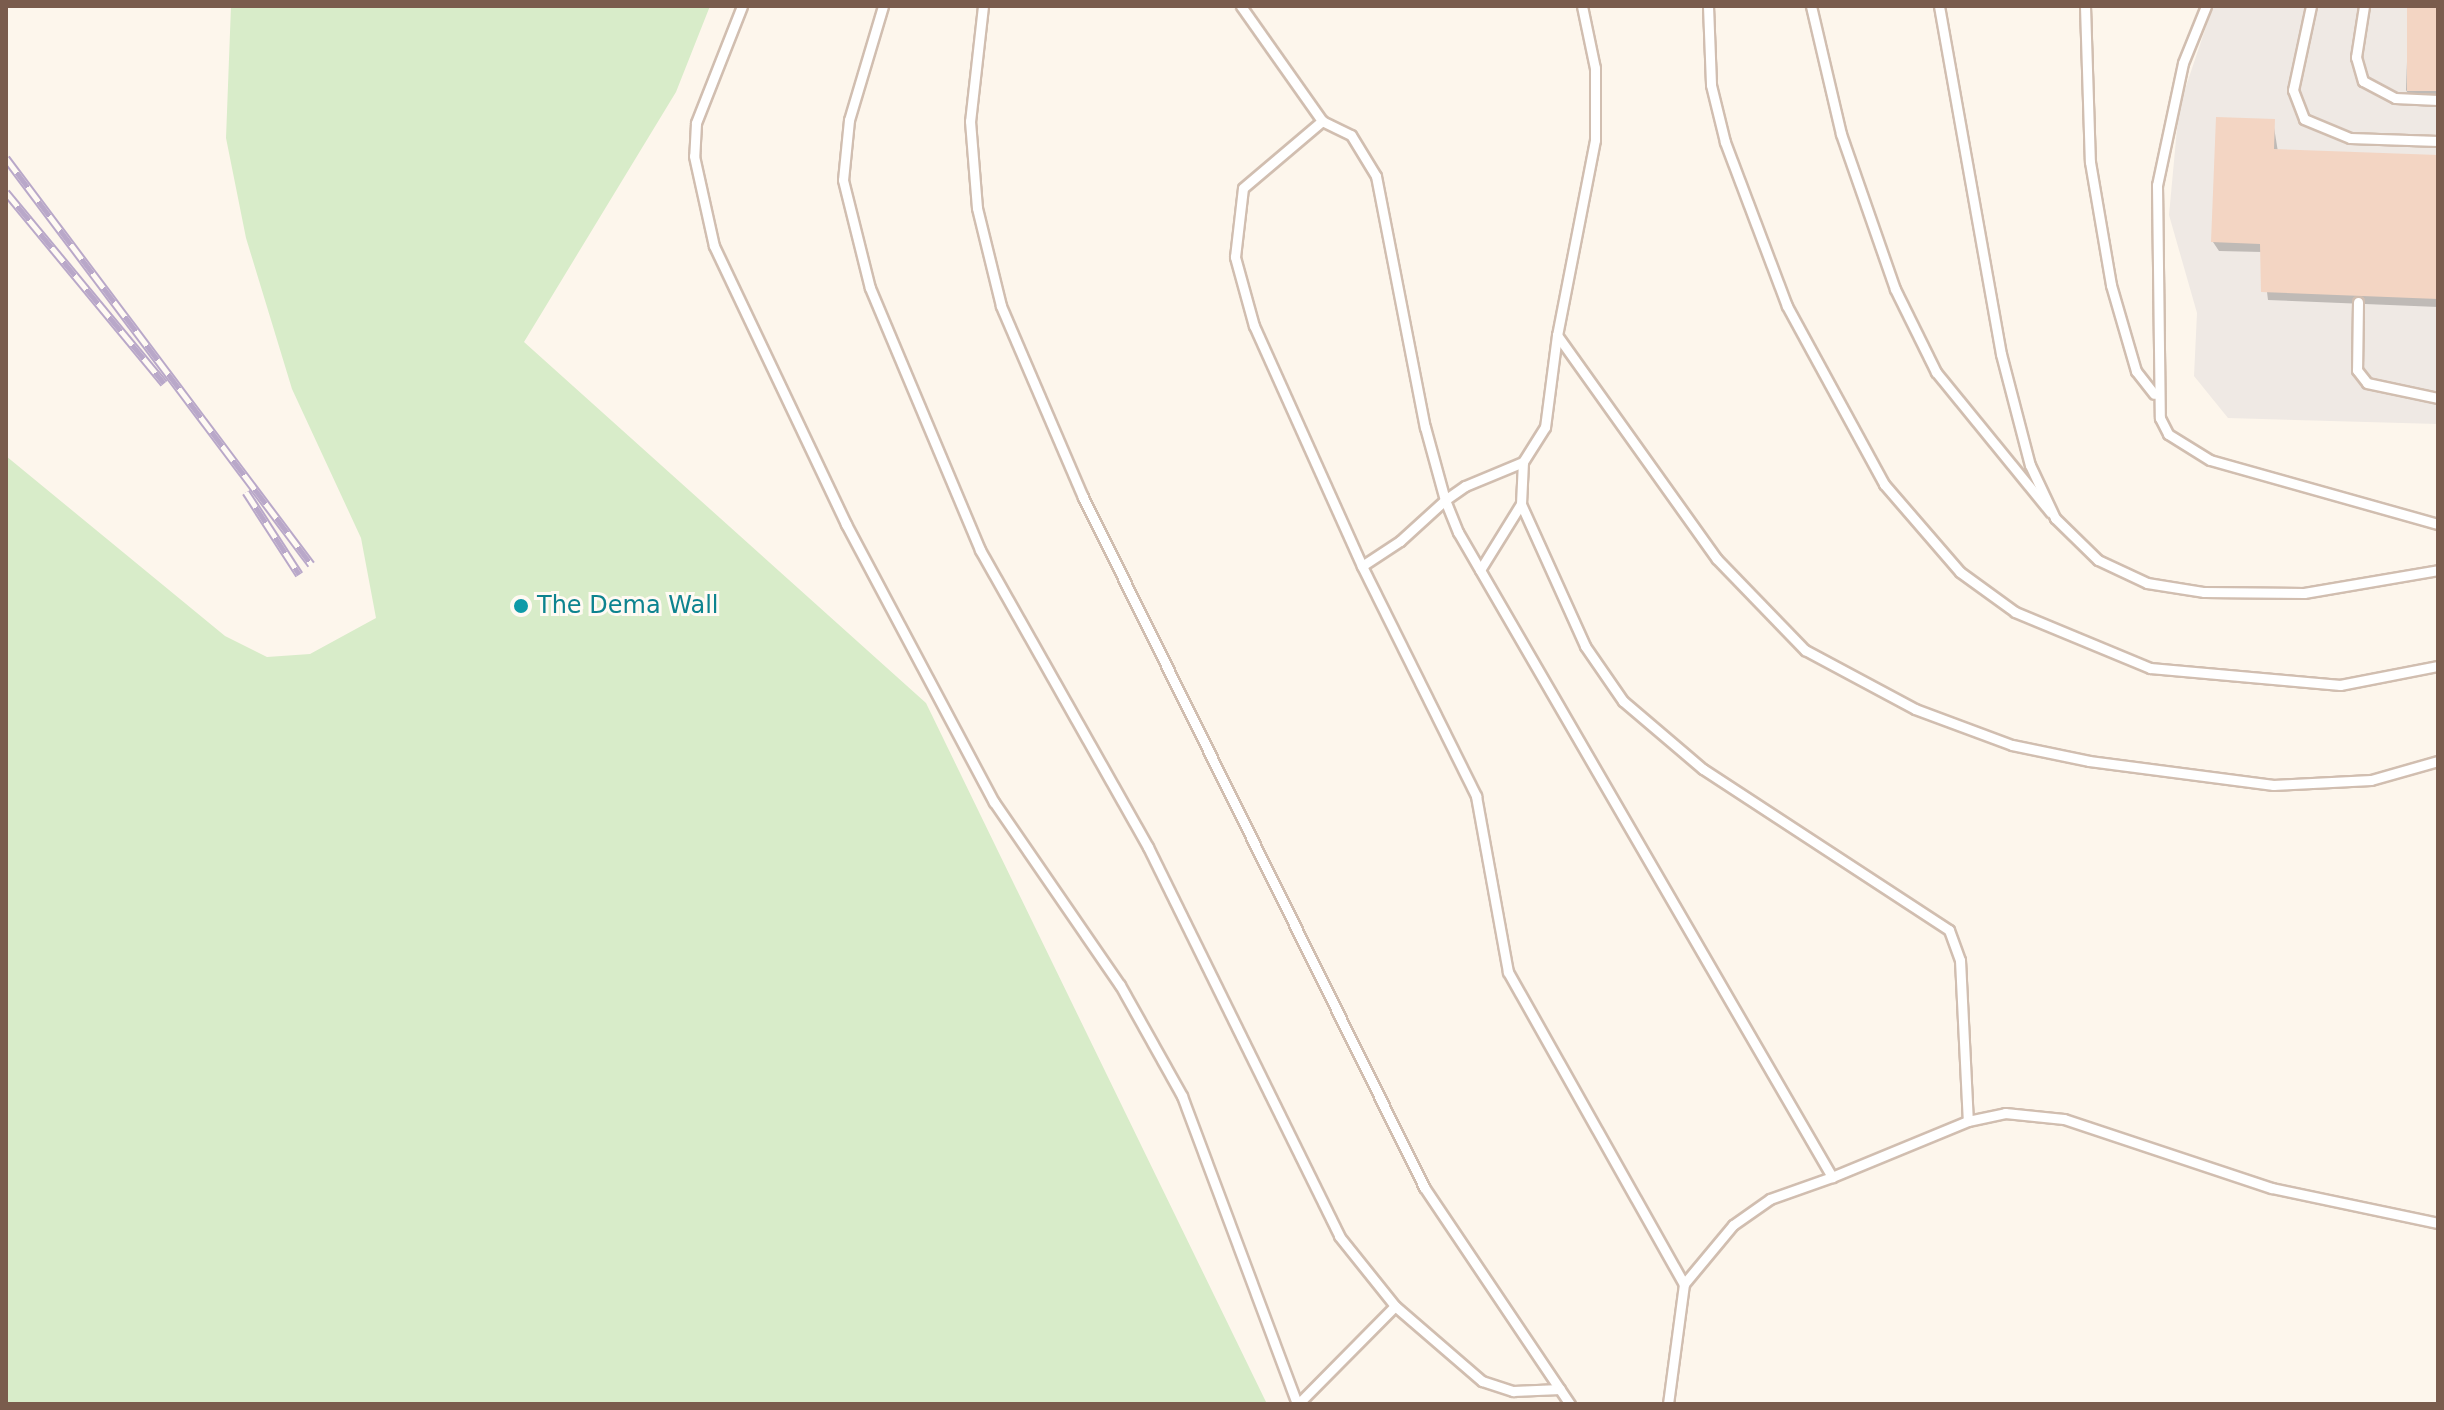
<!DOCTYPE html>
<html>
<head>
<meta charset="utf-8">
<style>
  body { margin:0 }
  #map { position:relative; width:2444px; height:1410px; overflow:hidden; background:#fdf6ec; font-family:"DejaVu Sans",sans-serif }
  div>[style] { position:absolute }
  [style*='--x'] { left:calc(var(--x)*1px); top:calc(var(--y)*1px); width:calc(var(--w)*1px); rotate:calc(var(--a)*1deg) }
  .industrial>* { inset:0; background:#efe9e4 }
  .green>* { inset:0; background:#d8ecc9 }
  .shadow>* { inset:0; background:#0003 }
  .building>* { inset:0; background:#f3d5c3; transform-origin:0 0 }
  .roads { filter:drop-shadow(2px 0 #d1beb0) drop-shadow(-2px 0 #d1beb0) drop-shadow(0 2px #d1beb0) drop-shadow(0 -2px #d1beb0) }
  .service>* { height:9px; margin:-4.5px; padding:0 4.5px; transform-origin:4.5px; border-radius:4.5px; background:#fff }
  .rail>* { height:9px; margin-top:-4.5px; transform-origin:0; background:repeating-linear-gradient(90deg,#fffaf3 0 18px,#b9a8c9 0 36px); box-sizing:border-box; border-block:2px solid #b9a8c9 }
  .dots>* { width:22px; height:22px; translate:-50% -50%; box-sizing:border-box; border:4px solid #fffaf3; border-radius:50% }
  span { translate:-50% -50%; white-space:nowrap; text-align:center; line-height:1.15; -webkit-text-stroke:6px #fffaf3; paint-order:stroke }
  .culture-label { font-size:24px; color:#0d838f }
  .left { translate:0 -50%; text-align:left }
  .frame { position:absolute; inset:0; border:8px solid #7a5c4d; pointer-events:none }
</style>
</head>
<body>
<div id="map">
  <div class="industrial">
    <div style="clip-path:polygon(2213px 6px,2438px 6px,2438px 424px,2228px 418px,2194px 376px,2197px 313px,2169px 215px,2179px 107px)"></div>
  </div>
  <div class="green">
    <div style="clip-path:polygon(231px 6px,710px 6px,676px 92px,524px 342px,926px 703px,1267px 1404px,6px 1404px,6px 456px,225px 636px,267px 657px,310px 654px,376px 618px,361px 538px,292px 389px,246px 238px,226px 138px)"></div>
  </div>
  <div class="shadow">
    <div style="clip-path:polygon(2409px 6px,2438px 6px,2438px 100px,2411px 99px,2406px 90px)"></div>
    <div style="clip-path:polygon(2273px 121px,2278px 152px,2438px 157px,2438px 307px,2268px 300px,2262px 252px,2219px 251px,2213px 242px)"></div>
  </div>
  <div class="building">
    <div style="left:2407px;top:6px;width:31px;height:85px"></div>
    <div style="clip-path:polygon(2216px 117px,2275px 119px,2274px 149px,2438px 155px,2438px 299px,2261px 292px,2260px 244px,2211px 242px)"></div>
  </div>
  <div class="roads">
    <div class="service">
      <div style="--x:742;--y:6;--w:126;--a:111.5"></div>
      <div style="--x:696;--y:123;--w:33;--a:93"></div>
      <div style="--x:694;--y:156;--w:92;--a:77.5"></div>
      <div style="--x:714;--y:246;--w:308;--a:64.6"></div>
      <div style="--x:846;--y:524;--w:315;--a:62"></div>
      <div style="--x:994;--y:802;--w:222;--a:55.5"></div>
      <div style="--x:1120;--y:985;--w:127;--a:60.8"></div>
      <div style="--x:1182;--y:1096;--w:329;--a:69.5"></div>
      <div style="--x:883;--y:6;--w:119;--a:106.6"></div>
      <div style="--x:849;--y:120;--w:60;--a:95.7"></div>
      <div style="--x:843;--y:180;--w:111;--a:76"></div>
      <div style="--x:870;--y:288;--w:284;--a:67.2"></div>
      <div style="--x:980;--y:550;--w:341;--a:60.5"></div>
      <div style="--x:1148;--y:847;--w:433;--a:63.8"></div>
      <div style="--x:1339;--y:1236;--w:90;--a:51.3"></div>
      <div style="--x:1395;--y:1306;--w:138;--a:134.7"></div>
      <div style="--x:983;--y:6;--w:116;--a:96.4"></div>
      <div style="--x:970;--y:121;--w:87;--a:85.4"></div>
      <div style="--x:977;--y:208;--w:101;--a:76.2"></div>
      <div style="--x:1001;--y:306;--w:208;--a:66.8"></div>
      <div style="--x:1083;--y:497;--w:770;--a:63.7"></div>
      <div style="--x:1424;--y:1187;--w:262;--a:56.1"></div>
      <div style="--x:1241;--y:6;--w:141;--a:54.8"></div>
      <div style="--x:1582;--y:6;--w:63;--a:78.2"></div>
      <div style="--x:1595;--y:68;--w:72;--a:90"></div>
      <div style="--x:1595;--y:140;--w:199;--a:101"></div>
      <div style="--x:1557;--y:335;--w:275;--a:54.5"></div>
      <div style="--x:1717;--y:559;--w:127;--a:46"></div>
      <div style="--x:1805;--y:650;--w:125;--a:28.2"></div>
      <div style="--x:1915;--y:709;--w:103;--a:20.4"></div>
      <div style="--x:2012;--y:745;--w:79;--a:11.7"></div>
      <div style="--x:2089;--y:761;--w:186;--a:7.4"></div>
      <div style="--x:2273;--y:785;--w:98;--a:-2.9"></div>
      <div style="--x:2371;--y:780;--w:70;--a:-15.8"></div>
      <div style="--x:1708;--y:6;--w:79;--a:87.8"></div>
      <div style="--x:1711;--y:85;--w:59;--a:76.2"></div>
      <div style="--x:1725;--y:142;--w:175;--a:69.3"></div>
      <div style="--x:1787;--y:306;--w:203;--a:61.4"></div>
      <div style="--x:1884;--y:484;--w:116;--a:49.2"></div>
      <div style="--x:1960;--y:572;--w:68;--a:36"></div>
      <div style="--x:2015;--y:612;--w:146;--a:22.5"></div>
      <div style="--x:2150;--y:668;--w:191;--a:5.1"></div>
      <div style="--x:2340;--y:685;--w:100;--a:-11"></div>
      <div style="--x:1811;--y:6;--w:131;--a:76.8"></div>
      <div style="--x:1841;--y:134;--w:164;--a:70.8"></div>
      <div style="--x:1895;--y:289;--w:93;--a:63.7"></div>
      <div style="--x:1936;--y:372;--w:181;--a:50.8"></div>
      <div style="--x:1939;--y:6;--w:353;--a:79.9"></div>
      <div style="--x:2001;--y:354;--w:115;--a:75.4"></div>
      <div style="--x:2030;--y:465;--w:59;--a:64.7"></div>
      <div style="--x:2055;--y:518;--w:60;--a:44.3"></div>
      <div style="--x:2098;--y:560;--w:54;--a:25.1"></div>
      <div style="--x:2147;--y:583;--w:58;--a:9"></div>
      <div style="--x:2204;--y:592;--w:100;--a:0.6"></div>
      <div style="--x:2304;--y:593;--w:136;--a:-9.7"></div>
      <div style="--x:2085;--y:6;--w:156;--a:88.2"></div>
      <div style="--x:2090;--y:162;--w:125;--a:80.3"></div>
      <div style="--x:2111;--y:285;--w:90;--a:73.8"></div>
      <div style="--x:2136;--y:371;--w:29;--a:52"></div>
      <div style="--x:2206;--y:6;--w:61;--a:112"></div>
      <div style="--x:2183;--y:63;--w:125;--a:102"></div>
      <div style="--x:2157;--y:185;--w:233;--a:89.3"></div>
      <div style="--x:2160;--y:418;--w:18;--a:63"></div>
      <div style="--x:2168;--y:434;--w:49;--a:31.8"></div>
      <div style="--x:2210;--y:460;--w:237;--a:15.7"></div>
      <div style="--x:2311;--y:6;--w:86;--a:102.1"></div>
      <div style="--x:2293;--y:90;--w:31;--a:69"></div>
      <div style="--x:2304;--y:119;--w:50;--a:22.4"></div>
      <div style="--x:2350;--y:138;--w:88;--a:2"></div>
      <div style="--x:2364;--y:6;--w:52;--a:98.9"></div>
      <div style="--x:2356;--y:57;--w:25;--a:74"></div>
      <div style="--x:2363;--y:81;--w:36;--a:28"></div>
      <div style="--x:2395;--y:98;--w:43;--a:2.7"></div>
      <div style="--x:2358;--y:302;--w:68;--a:90.8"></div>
      <div style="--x:2357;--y:370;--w:16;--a:52"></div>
      <div style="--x:2367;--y:383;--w:73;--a:11.9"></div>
      <div style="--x:1557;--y:335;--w:93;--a:97.4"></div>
      <div style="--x:1545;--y:427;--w:41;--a:122.2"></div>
      <div style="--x:1523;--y:462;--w:63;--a:157.5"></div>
      <div style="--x:1465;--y:486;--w:24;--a:145"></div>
      <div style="--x:1445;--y:500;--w:61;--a:137.7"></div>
      <div style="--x:1400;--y:541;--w:45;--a:146.7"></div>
      <div style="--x:1362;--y:566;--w:263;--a:-114.2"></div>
      <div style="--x:1254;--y:326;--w:72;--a:-105.4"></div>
      <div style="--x:1235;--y:257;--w:69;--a:-83.4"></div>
      <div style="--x:1243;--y:188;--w:104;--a:-40.3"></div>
      <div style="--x:1322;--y:121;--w:32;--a:26"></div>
      <div style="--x:1351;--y:135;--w:48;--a:58.6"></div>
      <div style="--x:1376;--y:176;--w:256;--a:79"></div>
      <div style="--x:1425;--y:427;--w:76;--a:74.7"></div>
      <div style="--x:1445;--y:500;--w:35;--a:68"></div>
      <div style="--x:1458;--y:532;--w:746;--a:59.89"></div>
      <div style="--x:1832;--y:1177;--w:66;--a:160.5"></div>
      <div style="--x:1770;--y:1199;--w:45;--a:144.9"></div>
      <div style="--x:1733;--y:1225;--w:77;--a:129.7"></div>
      <div style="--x:1684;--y:1284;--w:121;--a:97.6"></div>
      <div style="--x:1521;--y:504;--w:156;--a:65.7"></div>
      <div style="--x:1585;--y:646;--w:67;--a:55.4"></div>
      <div style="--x:1623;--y:701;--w:105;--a:40.4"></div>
      <div style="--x:1703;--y:769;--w:294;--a:33.2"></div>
      <div style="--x:1949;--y:930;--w:32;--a:70"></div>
      <div style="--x:1960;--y:960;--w:161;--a:87.2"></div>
      <div style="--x:1968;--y:1121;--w:38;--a:-12"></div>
      <div style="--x:2005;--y:1113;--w:59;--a:5.8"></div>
      <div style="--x:2064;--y:1119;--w:219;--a:18.4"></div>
      <div style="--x:2272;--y:1188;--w:170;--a:11.9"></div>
      <div style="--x:1362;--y:566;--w:257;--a:63.6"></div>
      <div style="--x:1476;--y:796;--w:179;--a:79.7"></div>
      <div style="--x:1508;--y:972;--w:358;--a:60.6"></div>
      <div style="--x:1480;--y:570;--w:78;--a:-58.2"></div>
      <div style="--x:1521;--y:504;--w:42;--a:-87.3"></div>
      <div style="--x:1832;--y:1177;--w:147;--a:-22.4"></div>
      <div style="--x:1395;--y:1306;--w:115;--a:40.8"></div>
      <div style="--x:1482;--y:1381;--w:33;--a:18"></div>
      <div style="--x:1513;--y:1391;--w:47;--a:-2.4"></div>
    </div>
  </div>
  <div class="rail">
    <div style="--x:6;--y:158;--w:508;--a:53.08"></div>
    <div style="--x:6;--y:192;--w:248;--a:50.4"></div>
    <div style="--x:246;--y:492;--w:98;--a:57.1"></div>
  </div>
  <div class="dots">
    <div style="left:521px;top:606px;background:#0f9aa8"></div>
  </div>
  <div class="culture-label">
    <span class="left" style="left:537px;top:606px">The Dema Wall</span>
  </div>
  <div class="frame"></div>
</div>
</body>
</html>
